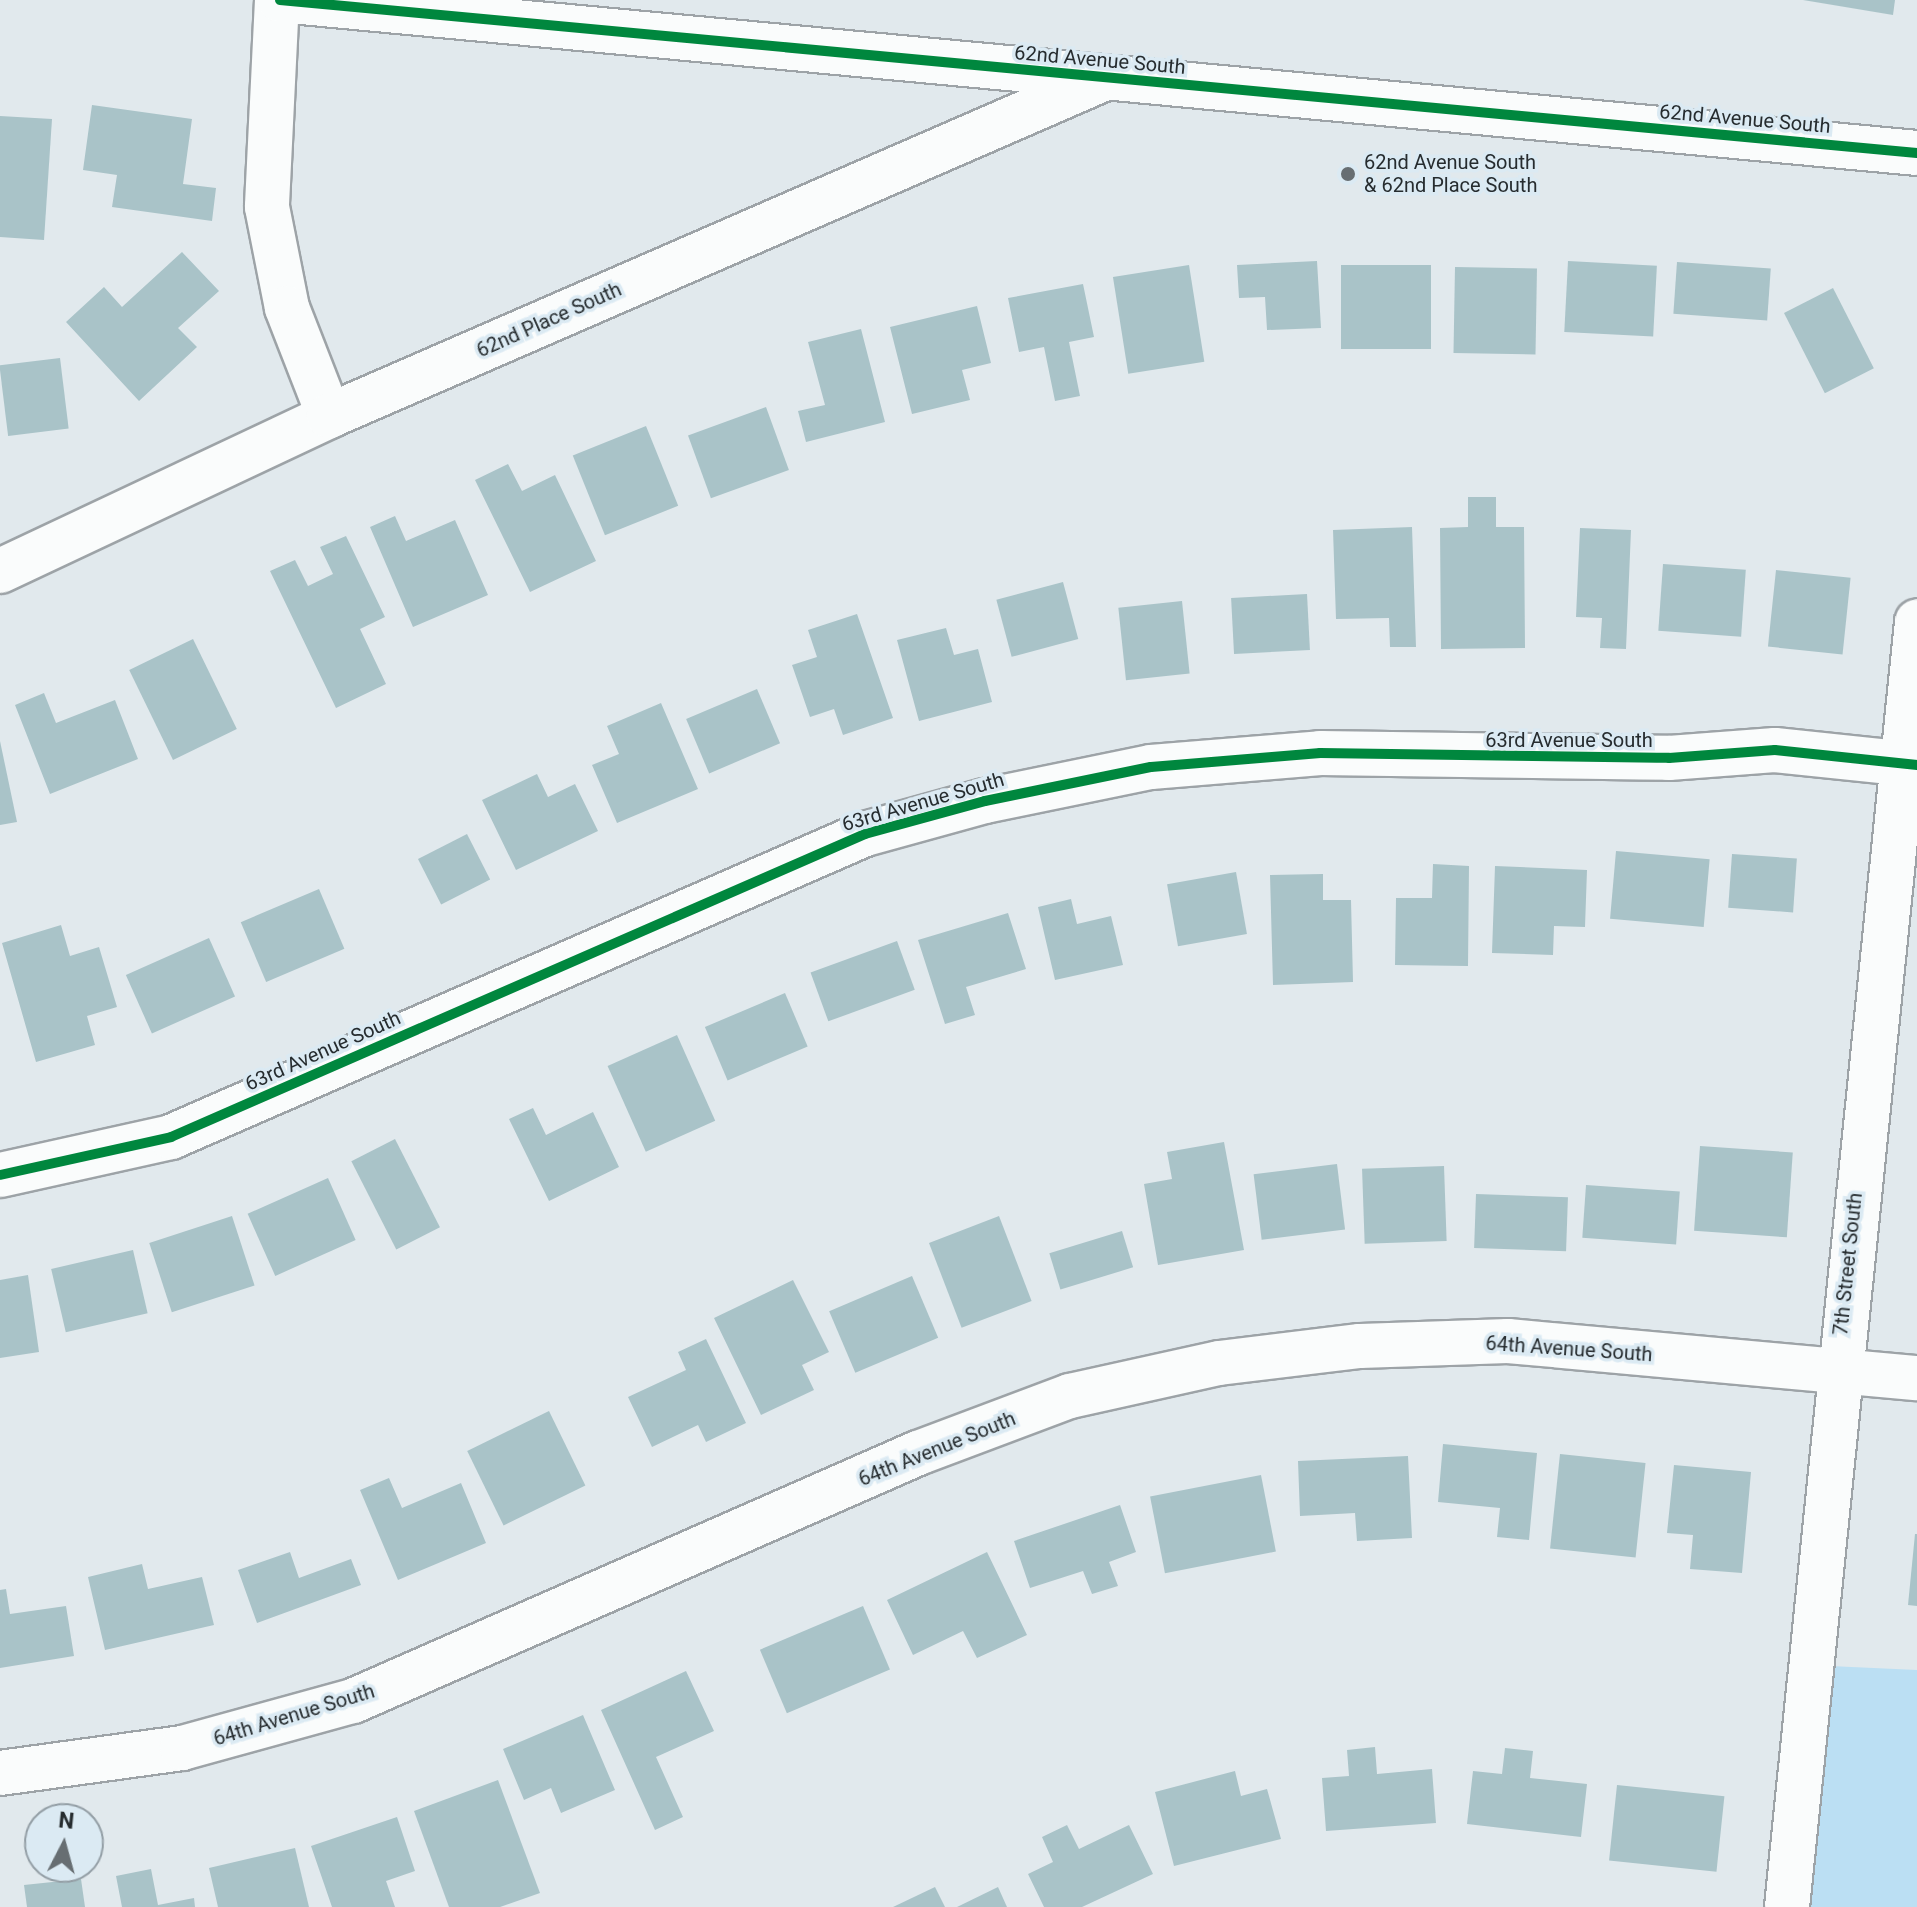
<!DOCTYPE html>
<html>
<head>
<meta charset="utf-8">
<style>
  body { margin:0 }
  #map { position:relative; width:1917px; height:1907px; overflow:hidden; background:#e1e9ed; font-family:Roboto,sans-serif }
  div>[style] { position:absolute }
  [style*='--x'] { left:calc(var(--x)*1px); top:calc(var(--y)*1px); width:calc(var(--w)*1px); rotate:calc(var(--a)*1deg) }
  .green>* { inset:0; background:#bbdff3 }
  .building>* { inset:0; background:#a9c3c8; transform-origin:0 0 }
  .roads { filter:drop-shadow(2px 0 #9da3a7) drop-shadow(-2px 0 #9da3a7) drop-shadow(0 2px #9da3a7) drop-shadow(0 -2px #9da3a7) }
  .street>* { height:44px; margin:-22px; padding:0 22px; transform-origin:22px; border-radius:22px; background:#fafcfc }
  .secondary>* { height:44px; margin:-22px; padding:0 22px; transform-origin:22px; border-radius:22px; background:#fafcfc }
  .cycleway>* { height:10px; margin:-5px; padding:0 5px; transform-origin:5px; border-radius:5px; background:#00873e }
  .dots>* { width:22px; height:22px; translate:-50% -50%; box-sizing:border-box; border:4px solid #dbeaf3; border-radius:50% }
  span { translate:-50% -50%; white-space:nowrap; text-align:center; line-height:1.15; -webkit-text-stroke:7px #dbeaf3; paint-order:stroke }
  .street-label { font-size:20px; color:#262c2f }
  .poi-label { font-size:20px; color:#262c2f }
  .left { translate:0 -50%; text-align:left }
  .north { position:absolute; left:24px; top:1803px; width:80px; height:80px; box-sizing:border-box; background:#dbeaf3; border:2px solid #939ea5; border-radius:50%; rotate:6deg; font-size:22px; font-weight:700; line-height:32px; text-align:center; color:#262c2f }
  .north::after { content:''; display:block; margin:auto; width:28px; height:36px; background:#676e72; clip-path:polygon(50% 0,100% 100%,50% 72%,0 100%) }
</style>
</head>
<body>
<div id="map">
  <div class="green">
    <div style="clip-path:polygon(1830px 1666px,1917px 1670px,1917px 1907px,1808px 1907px)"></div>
  </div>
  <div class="building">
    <div style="clip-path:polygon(1803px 0,1895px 0,1893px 15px)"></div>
    <div style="clip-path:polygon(92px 105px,192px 119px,183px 184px,216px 188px,212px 221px,112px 207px,117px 175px,83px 170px)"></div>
    <div style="clip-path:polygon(0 116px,52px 119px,44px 240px,0 237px)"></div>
    <div style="clip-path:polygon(182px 252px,219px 291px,178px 328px,197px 347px,139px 401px,66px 322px,104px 287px,122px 307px)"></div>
    <div style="clip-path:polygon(1317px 261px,1321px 328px,1267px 330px,1265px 297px,1239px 298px,1237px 265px)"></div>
    <div style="left:1568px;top:261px;width:89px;height:71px;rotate:3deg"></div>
    <div style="left:1677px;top:262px;width:94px;height:52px;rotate:4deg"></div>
    <div style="left:1189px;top:265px;width:98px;height:77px;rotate:81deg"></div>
    <div style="left:1341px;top:265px;width:90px;height:84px"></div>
    <div style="left:1455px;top:267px;width:82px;height:86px;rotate:1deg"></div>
    <div style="clip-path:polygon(1083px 284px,1094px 337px,1069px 342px,1080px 396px,1055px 401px,1044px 347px,1019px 352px,1008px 298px)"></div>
    <div style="left:1833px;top:288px;width:90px;height:55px;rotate:63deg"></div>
    <div style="clip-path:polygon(977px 306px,991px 363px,962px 370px,970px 400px,912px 414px,890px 327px)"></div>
    <div style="clip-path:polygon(861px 329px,885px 422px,806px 442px,798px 411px,825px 405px,808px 342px)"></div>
    <div style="left:60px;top:358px;width:71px;height:61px;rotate:83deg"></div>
    <div style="left:766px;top:407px;width:67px;height:83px;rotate:70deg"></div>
    <div style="left:646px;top:426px;width:86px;height:79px;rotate:68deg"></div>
    <div style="clip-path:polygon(508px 464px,522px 491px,555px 475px,596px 561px,530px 592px,475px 480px)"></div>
    <div style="clip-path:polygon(1468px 497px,1496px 497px,1496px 527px,1524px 527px,1525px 648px,1441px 649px,1440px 528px,1468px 527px)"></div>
    <div style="clip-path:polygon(395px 516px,406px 541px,455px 520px,488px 595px,413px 627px,370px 527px)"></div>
    <div style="clip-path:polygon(1412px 527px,1416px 647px,1390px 647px,1389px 618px,1336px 619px,1333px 530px)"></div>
    <div style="clip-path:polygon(1580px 528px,1631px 530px,1626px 649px,1600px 648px,1602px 618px,1576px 617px)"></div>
    <div style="clip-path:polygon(346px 536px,385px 617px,360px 629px,386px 684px,336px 708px,270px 571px,295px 560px,308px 586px,333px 574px,320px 547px)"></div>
    <div style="left:1663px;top:564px;width:83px;height:67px;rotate:4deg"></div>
    <div style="left:1776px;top:570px;width:75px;height:77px;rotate:6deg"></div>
    <div style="left:1063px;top:582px;width:59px;height:69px;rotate:75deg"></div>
    <div style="left:1307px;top:594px;width:56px;height:76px;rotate:87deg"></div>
    <div style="left:1182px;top:601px;width:73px;height:64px;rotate:84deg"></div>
    <div style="clip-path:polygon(857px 614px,893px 718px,843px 735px,834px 709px,810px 717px,792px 665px,817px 657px,808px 630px)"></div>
    <div style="clip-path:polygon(946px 628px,954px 655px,978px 649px,992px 702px,919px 721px,897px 640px)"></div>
    <div style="left:193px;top:639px;width:100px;height:71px;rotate:64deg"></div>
    <div style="left:757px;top:689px;width:59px;height:77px;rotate:67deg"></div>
    <div style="clip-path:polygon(44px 693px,56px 723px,115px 700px,138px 759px,50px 794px,15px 705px)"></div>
    <div style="clip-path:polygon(661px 703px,698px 789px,617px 823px,592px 765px,619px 754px,607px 726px)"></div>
    <div style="clip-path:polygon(0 741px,17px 822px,0 825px)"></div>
    <div style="clip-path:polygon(537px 774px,548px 797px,575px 784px,598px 831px,516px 870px,482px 800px)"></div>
    <div style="left:467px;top:834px;width:51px;height:55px;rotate:63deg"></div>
    <div style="left:1616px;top:851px;width:94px;height:68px;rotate:5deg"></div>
    <div style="left:1732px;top:854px;width:65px;height:54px;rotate:4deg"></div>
    <div style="clip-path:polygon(1433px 864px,1469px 866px,1468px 966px,1395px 965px,1396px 898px,1432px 898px)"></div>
    <div style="clip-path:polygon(1495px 866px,1587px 870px,1585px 927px,1554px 926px,1553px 955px,1492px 953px)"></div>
    <div style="left:1236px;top:872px;width:63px;height:70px;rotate:80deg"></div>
    <div style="clip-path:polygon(1323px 874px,1323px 900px,1351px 900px,1353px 982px,1273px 985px,1270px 875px)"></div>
    <div style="left:319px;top:889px;width:65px;height:85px;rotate:67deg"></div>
    <div style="clip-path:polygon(1071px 899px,1077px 924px,1111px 916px,1123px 965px,1055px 980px,1038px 907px)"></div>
    <div style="clip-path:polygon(1008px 913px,1026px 969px,966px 987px,975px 1015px,945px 1024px,918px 940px)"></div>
    <div style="clip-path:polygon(61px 925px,70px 956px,99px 947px,117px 1007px,87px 1016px,95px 1045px,36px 1062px,2px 943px)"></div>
    <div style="left:209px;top:938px;width:64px;height:91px;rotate:66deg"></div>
    <div style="left:897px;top:941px;width:52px;height:92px;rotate:70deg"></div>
    <div style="left:785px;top:993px;width:58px;height:87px;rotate:67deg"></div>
    <div style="left:677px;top:1035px;width:94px;height:76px;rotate:66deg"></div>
    <div style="clip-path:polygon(533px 1108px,546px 1135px,593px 1112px,619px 1167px,549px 1201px,509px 1119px)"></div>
    <div style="left:395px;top:1139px;width:99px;height:49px;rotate:63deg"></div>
    <div style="clip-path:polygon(1224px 1142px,1244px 1250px,1158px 1265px,1144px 1184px,1172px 1179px,1167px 1152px)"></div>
    <div style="left:1700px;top:1146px;width:93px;height:85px;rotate:4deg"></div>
    <div style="left:1337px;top:1164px;width:66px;height:84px;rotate:83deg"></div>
    <div style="left:1444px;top:1166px;width:75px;height:82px;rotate:88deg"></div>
    <div style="left:328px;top:1178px;width:68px;height:88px;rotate:66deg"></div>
    <div style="left:1586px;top:1185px;width:94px;height:53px;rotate:4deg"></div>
    <div style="left:1476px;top:1194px;width:92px;height:54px;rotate:2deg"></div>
    <div style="left:232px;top:1216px;width:73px;height:87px;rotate:72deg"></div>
    <div style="left:999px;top:1216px;width:91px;height:75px;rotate:69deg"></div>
    <div style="left:1122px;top:1231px;width:38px;height:76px;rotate:73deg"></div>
    <div style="left:133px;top:1250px;width:65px;height:84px;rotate:77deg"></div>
    <div style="clip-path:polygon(28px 1275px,39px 1352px,0 1358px,0 1280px)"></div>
    <div style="left:912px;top:1276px;width:67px;height:90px;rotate:67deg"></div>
    <div style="clip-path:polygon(793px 1280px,829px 1352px,802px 1365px,814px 1390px,761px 1415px,714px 1318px)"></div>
    <div style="clip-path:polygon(706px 1339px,746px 1423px,706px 1442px,698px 1425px,652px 1447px,628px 1397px,686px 1370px,678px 1352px)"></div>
    <div style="left:549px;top:1411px;width:83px;height:91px;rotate:64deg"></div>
    <div style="clip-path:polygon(1443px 1444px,1537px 1453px,1529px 1540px,1497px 1537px,1500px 1508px,1438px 1502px)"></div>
    <div style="left:1560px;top:1454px;width:86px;height:95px;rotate:6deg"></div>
    <div style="clip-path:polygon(1408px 1456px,1412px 1538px,1357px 1541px,1355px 1513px,1300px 1516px,1298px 1461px)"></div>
    <div style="clip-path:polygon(1674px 1465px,1751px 1472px,1742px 1573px,1690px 1569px,1693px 1535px,1667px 1533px)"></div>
    <div style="left:1261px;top:1475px;width:78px;height:113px;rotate:79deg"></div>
    <div style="clip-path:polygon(389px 1478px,402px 1508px,461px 1483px,486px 1543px,398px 1580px,360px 1490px)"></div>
    <div style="clip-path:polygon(1120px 1505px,1136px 1552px,1109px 1562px,1118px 1586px,1092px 1594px,1083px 1571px,1030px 1588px,1014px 1541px)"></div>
    <div style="clip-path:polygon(1915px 1534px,1917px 1534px,1917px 1606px,1908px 1605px)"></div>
    <div style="clip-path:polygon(290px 1552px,299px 1578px,351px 1559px,361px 1585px,257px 1623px,238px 1570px)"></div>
    <div style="clip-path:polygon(987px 1552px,1027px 1635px,977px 1658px,963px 1631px,913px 1655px,887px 1600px)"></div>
    <div style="clip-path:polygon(142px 1564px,148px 1589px,202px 1577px,214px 1625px,105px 1650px,88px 1577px)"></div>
    <div style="clip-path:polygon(6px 1589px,10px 1614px,66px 1606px,74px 1656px,0 1668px,0 1590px)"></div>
    <div style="left:863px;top:1606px;width:69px;height:112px;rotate:67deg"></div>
    <div style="clip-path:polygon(686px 1671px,714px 1731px,656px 1757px,683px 1817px,655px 1830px,601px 1710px)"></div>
    <div style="clip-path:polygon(583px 1715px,615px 1790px,561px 1813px,551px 1788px,524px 1800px,503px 1749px)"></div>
    <div style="clip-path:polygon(1375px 1747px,1377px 1774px,1432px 1769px,1436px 1823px,1326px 1831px,1322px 1778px,1349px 1776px,1347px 1750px)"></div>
    <div style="clip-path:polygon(1505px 1748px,1533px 1751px,1530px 1778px,1587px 1784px,1581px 1837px,1467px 1824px,1473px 1771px,1502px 1774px)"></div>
    <div style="clip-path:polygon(1235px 1771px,1241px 1796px,1267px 1789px,1281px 1839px,1174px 1866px,1155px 1792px)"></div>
    <div style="clip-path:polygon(498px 1780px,540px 1893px,500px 1907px,449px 1907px,414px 1811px)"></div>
    <div style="left:1617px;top:1785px;width:108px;height:76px;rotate:6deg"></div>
    <div style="clip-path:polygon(397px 1817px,415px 1871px,386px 1881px,395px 1907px,332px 1907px,311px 1846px)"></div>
    <div style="clip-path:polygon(1067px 1825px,1079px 1849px,1129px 1825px,1153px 1874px,1082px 1907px,1044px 1907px,1028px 1874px,1053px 1862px,1042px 1837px)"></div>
    <div style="clip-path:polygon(295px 1848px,309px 1907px,218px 1907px,209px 1868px)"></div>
    <div style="clip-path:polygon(151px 1869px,158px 1905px,194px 1898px,195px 1907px,122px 1907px,116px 1876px)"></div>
    <div style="clip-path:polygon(81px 1879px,85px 1907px,27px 1907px,24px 1885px)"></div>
    <div style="clip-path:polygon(935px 1887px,945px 1907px,893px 1907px)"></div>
    <div style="clip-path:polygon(998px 1887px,1007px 1907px,957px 1907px)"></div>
  </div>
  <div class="roads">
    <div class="street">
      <div style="--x:277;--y:0;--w:207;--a:92.8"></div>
      <div style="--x:267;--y:207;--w:103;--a:78.8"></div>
      <div style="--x:287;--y:308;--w:116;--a:68.7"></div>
      <div style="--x:0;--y:571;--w:364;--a:-25.2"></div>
      <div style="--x:329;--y:416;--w:844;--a:-23.53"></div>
      <div style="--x:0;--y:1175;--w:175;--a:-12.5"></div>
      <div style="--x:171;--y:1137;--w:757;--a:-23.59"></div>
      <div style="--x:865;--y:834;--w:124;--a:-15.4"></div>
      <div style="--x:985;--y:801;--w:169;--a:-11.6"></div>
      <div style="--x:1151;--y:767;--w:170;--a:-4.7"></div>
      <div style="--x:1320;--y:753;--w:349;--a:0.8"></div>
      <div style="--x:1669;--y:758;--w:106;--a:-4.3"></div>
      <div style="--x:1775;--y:750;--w:143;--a:6"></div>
      <div style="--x:0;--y:1773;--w:184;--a:-7.8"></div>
      <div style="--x:182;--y:1748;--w:177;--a:-15.4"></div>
      <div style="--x:353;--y:1701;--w:617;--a:-23.7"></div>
      <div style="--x:918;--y:1453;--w:162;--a:-20.6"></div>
      <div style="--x:1070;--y:1396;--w:153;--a:-12.5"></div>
      <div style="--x:1219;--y:1363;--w:142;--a:-6.9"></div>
      <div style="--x:1360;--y:1346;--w:148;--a:-1.9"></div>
      <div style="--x:1508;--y:1341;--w:411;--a:5.2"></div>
      <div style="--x:1787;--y:1907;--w:1292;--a:-84.22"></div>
    </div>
    <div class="secondary">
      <div style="--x:280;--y:0;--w:1644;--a:5.34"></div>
    </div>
  </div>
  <div class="cycleway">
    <div style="--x:280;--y:0;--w:1644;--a:5.34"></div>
    <div style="--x:0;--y:1175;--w:175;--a:-12.5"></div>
    <div style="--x:171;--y:1137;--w:757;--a:-23.59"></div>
    <div style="--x:865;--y:834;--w:124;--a:-15.4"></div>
    <div style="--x:985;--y:801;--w:169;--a:-11.6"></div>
    <div style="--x:1151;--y:767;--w:170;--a:-4.7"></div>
    <div style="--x:1320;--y:753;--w:349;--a:0.8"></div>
    <div style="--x:1669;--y:758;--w:106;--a:-4.3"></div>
    <div style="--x:1775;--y:750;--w:143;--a:6"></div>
  </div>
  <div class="dots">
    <div style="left:1348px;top:174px;background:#676e72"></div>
  </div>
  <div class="street-label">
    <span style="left:1100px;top:60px;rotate:5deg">62nd Avenue South</span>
    <span style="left:1745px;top:119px;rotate:5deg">62nd Avenue South</span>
    <span style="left:549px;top:320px;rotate:-24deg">62nd Place South</span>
    <span style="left:1569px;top:740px">63rd Avenue South</span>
    <span style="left:923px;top:802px;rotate:-16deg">63rd Avenue South</span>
    <span style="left:323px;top:1051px;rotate:-24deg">63rd Avenue South</span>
    <span style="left:1848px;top:1264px;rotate:-84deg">7th Street South</span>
    <span style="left:1569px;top:1349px;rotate:4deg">64th Avenue South</span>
    <span style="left:937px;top:1449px;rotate:-22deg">64th Avenue South</span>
    <span style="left:294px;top:1715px;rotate:-17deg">64th Avenue South</span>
  </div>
  <div class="poi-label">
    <span class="left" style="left:1364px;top:174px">62nd Avenue South<br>&amp; 62nd Place South</span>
  </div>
  <div class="north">N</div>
</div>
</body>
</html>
